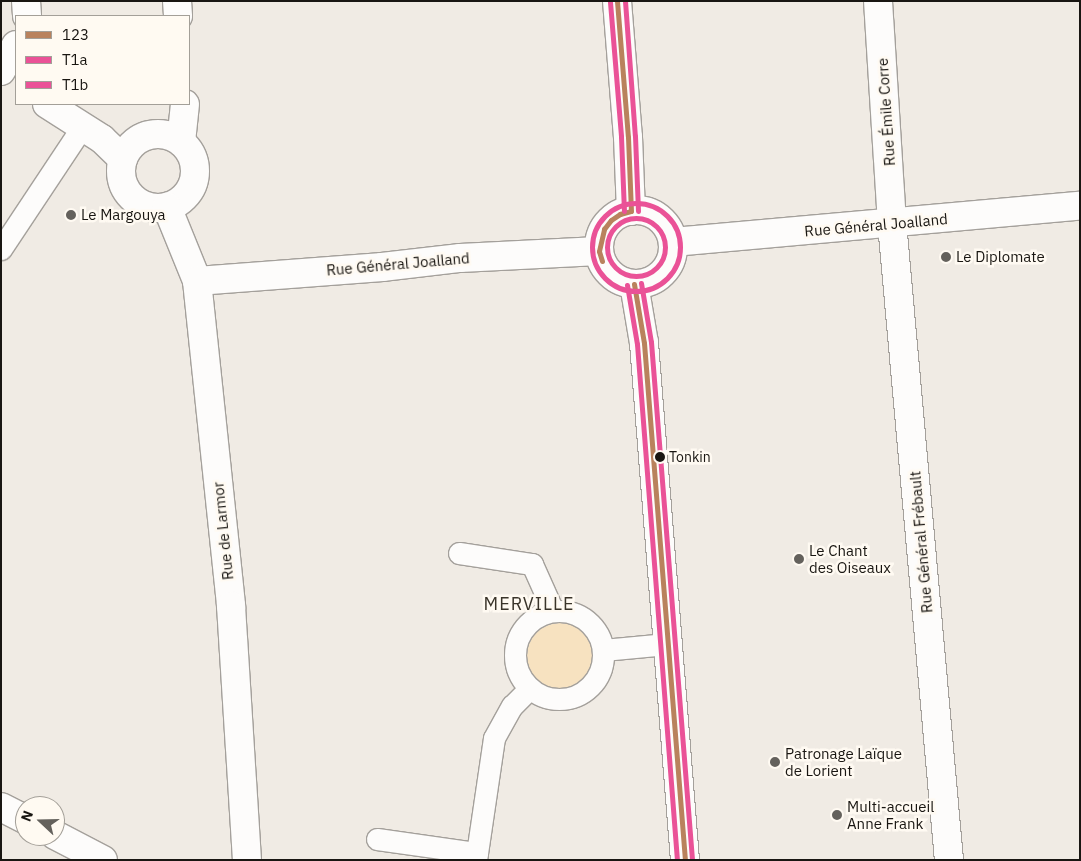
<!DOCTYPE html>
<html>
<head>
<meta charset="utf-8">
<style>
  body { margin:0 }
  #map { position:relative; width:1081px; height:861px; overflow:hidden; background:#f0ebe4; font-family:"IBM Plex Sans",sans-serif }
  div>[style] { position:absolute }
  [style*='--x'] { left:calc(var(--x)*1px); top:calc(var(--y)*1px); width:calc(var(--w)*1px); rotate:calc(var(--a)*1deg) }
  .green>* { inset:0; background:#f7e2c0 }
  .round { border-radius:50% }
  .roads { filter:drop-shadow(1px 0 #a4a09b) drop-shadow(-1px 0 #a4a09b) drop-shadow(0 1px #a4a09b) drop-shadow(0 -1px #a4a09b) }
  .service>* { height:21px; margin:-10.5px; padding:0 10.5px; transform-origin:10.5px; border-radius:10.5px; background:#fdfcfb }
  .service>.ring { margin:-10.5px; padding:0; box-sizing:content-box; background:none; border:21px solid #fdfcfb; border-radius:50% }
  .minor>* { height:28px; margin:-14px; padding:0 14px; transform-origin:14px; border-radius:14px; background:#fdfcfb }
  .minor>.ring { margin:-14px; padding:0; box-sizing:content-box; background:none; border:28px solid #fdfcfb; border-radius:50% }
  .secondary>* { height:28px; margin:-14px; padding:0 14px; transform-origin:14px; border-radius:14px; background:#fdfcfb }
  .secondary>.ring { margin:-14px; padding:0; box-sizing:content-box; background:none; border:28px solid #fdfcfb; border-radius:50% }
  .bus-1>* { height:5px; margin:-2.5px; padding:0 2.5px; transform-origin:2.5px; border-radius:2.5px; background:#b9825d }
  .bus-2>* { height:5px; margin:-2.5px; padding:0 2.5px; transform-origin:2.5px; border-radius:2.5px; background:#ea5297 }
  .bus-2>.ring { margin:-2.5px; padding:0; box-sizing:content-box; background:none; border:5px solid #ea5297; border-radius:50% }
  .bus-3>* { height:5px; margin:-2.5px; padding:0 2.5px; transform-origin:2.5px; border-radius:2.5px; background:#ea5297 }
  .bus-3>.ring { margin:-2.5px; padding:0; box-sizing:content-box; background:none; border:5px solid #ea5297; border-radius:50% }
  .dots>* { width:14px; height:14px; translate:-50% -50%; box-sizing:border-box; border:2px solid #fffaf2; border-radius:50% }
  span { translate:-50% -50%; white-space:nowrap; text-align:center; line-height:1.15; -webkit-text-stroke:5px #fffaf2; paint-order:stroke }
  .bus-label { font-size:14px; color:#191612 }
  .left { translate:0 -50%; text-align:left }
  .street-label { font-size:15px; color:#191612 }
  .poi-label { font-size:15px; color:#191612 }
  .quarter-label { font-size:18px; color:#3a342a; letter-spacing:1px }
  .frame { position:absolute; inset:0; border:2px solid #191612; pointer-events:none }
  .legend { position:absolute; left:15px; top:15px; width:175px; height:90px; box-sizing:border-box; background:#fffaf2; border:1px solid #a39f98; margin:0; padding:6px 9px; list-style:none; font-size:15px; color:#191612 }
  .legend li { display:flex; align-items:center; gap:10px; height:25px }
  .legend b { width:25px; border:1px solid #a39f98 }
  .north { position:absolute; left:15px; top:796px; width:50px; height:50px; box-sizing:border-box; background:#fffaf2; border:1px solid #a39f98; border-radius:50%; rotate:291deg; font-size:14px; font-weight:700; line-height:20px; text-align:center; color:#191612 }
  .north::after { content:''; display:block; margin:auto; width:18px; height:22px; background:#64615c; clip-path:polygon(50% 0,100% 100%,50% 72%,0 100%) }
</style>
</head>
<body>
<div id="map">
  <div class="green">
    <div class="round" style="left:527px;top:623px;width:66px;height:66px"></div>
  </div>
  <div class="roads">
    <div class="service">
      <div style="--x:1;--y:249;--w:146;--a:-56.4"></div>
      <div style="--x:459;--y:553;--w:74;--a:8.6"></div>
      <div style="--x:532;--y:564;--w:51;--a:65.9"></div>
      <div class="ring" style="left:515px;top:611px;width:67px;height:67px"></div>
      <div style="--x:603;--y:650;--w:64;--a:-5.4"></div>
      <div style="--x:377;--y:839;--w:101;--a:8"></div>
      <div style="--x:476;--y:860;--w:123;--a:-81.6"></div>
      <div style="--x:494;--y:738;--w:37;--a:-61"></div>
      <div style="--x:512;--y:706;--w:24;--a:-45"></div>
    </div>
    <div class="minor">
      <div style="--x:26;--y:1;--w:15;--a:86"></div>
      <div style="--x:177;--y:1;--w:15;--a:86"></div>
      <div style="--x:878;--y:1;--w:222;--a:86.4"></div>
      <div style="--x:892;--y:223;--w:640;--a:84.89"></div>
      <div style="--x:1;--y:71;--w:30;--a:-60"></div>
      <div style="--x:47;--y:104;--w:65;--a:32.5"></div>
      <div style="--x:102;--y:139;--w:29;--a:44"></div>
      <div class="ring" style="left:121px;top:134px;width:46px;height:46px"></div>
      <div style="--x:181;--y:142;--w:38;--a:-84"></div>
      <div style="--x:167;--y:207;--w:80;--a:67.9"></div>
      <div style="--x:197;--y:281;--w:327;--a:84"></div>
      <div style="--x:231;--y:606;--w:255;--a:86.4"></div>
      <div style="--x:673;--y:242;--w:409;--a:-5.1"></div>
      <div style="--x:197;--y:281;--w:186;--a:-4.3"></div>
      <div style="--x:382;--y:267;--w:79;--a:-6.6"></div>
      <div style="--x:460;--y:258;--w:139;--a:-2.9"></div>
      <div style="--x:1;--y:807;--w:27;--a:27"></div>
      <div style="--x:55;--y:835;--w:54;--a:27.5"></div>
    </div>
    <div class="secondary">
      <div style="--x:617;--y:1;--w:136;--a:85.4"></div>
      <div style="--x:628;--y:137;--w:74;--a:87.7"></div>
      <div class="ring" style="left:599px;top:210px;width:46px;height:46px"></div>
      <div style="--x:634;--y:284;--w:60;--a:80.4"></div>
      <div style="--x:644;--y:343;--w:519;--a:85.47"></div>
    </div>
  </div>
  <div class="bus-1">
    <div style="--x:617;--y:1;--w:136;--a:85.4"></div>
    <div style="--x:628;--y:137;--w:74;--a:87.7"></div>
    <div style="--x:602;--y:261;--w:10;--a:-107"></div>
    <div style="--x:599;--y:251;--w:23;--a:-77"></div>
    <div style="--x:604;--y:229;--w:11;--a:-52"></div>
    <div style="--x:611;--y:220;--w:11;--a:-34"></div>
    <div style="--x:620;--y:214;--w:11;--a:-15"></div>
    <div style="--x:634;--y:284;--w:60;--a:80.4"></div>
    <div style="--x:644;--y:343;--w:519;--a:85.47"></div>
  </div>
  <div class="bus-2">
    <div style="--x:610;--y:2;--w:135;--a:85.3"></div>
    <div style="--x:621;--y:137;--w:74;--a:87.7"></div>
    <div class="ring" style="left:592px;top:203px;width:83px;height:83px"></div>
    <div style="--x:627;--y:285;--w:60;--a:80.4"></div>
    <div style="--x:637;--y:344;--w:518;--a:85.57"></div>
  </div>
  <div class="bus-3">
    <div style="--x:625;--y:1;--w:135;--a:85.8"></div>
    <div style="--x:635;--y:136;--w:75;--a:87.7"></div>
    <div class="ring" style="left:607px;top:218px;width:53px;height:53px"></div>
    <div style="--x:641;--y:283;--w:60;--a:80.4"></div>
    <div style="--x:651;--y:342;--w:519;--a:85.47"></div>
  </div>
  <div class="dots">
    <div style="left:71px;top:215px;background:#64615c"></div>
    <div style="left:946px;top:257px;background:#64615c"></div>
    <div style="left:660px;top:457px;background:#191612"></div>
    <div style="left:799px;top:559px;background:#64615c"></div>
    <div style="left:775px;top:762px;background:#64615c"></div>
    <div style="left:837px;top:815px;background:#64615c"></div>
  </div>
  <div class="bus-label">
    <span class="left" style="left:669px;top:457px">Tonkin</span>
  </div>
  <div class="street-label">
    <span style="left:886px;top:112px;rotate:-94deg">Rue Émile Corre</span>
    <span style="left:876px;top:225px;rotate:-5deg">Rue Général Joalland</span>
    <span style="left:398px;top:264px;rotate:-5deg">Rue Général Joalland</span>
    <span style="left:223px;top:531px;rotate:-96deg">Rue de Larmor</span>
    <span style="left:921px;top:542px;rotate:-95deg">Rue Général Frébault</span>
  </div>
  <div class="poi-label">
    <span class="left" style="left:81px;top:215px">Le Margouya</span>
    <span class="left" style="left:956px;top:257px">Le Diplomate</span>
    <span class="left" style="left:809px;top:559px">Le Chant<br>des Oiseaux</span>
    <span class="left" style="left:785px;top:762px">Patronage Laïque<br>de Lorient</span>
    <span class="left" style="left:847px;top:815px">Multi-accueil<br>Anne Frank</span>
  </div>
  <div class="quarter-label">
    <span style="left:529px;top:604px">MERVILLE</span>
  </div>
  <div class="frame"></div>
  <ul class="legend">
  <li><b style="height:6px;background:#b9825d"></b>123</li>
  <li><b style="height:6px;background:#ea5297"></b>T1a</li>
  <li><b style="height:6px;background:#ea5297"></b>T1b</li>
  </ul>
  <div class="north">N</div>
</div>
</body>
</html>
